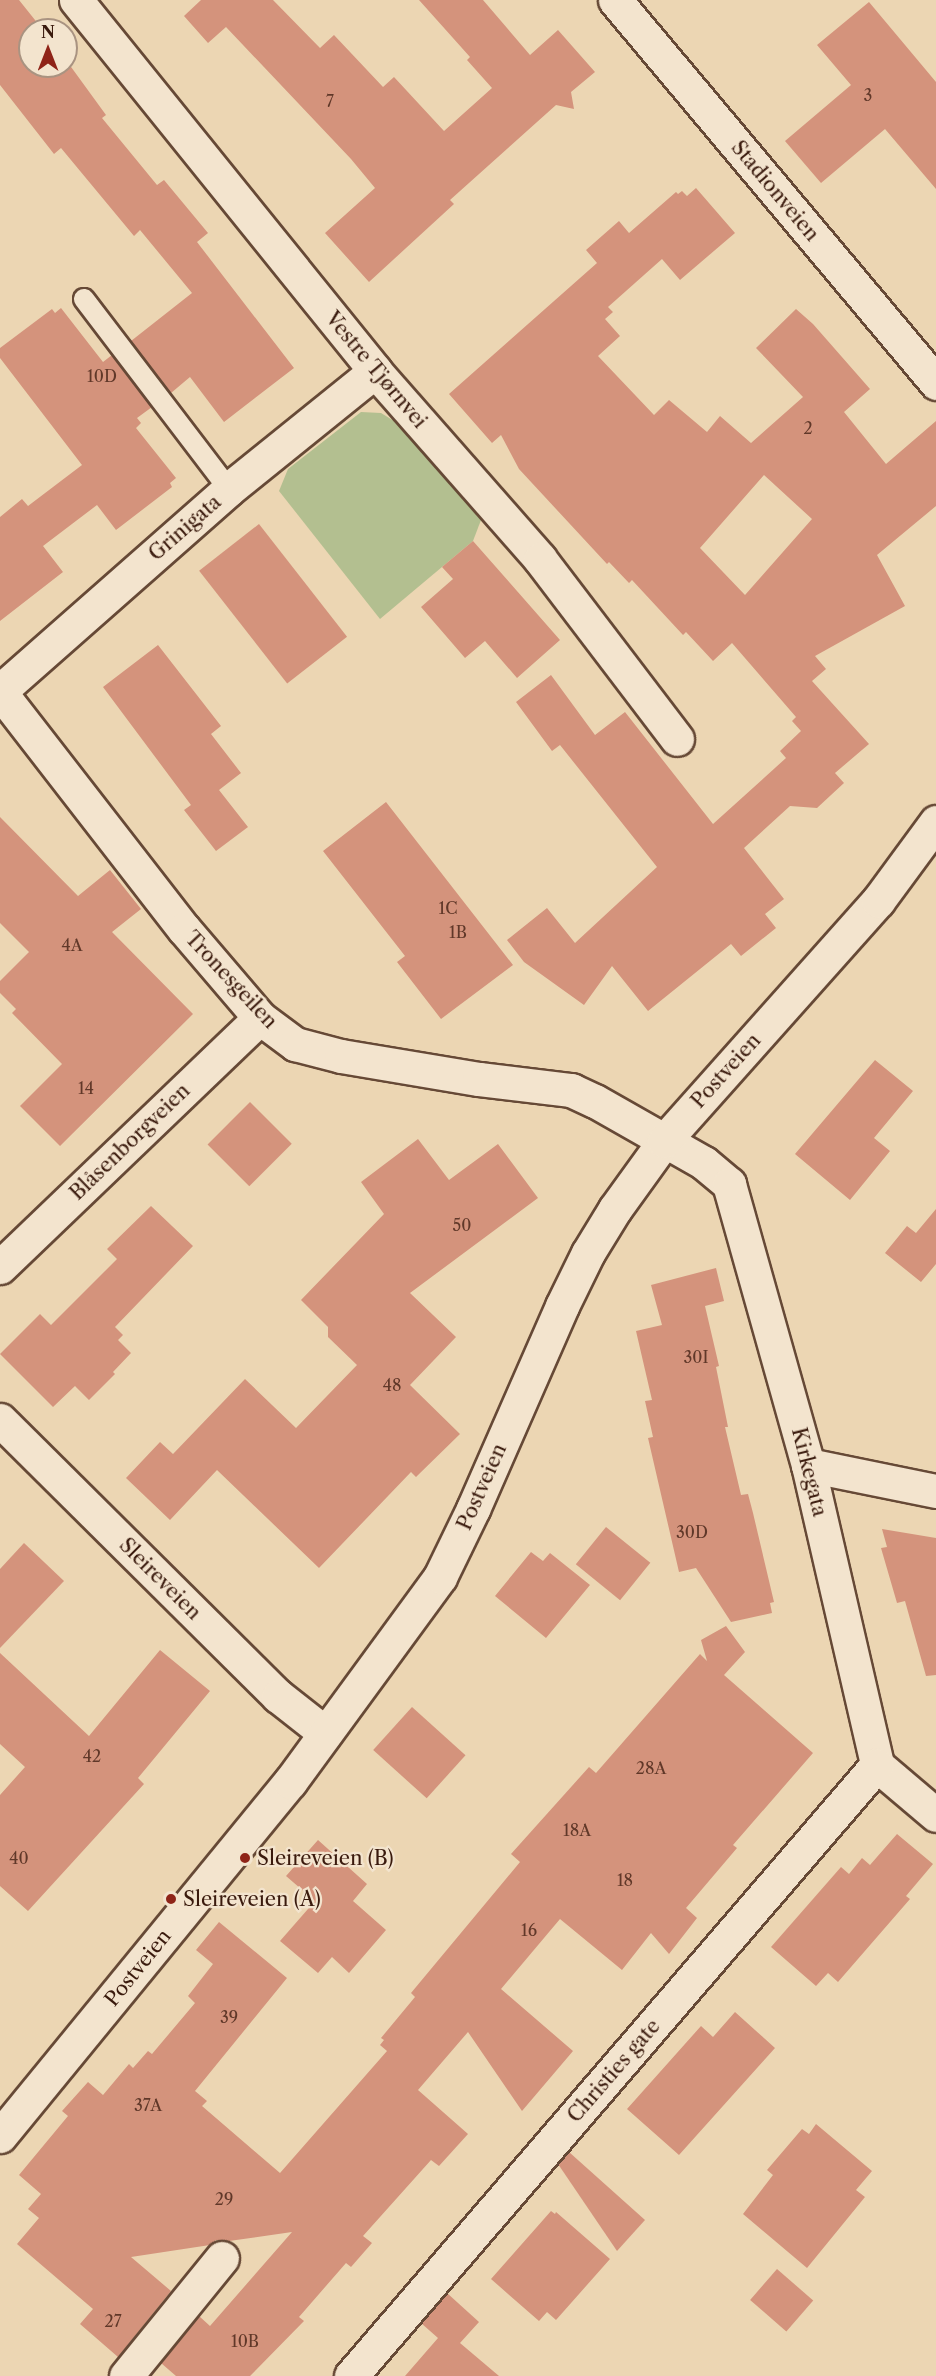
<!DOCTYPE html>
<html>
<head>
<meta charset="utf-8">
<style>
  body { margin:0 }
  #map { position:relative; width:936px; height:2376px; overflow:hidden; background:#ecd6b3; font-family:"Libre Caslon Text",serif }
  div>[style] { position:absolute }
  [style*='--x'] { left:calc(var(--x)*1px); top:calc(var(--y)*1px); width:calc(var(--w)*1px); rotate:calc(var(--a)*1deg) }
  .green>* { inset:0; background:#b3bf90 }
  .building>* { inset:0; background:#d4937c; transform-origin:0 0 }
  .roads { filter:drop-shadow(2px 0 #664936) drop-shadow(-2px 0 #664936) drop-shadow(0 2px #664936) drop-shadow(0 -2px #664936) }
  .service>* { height:20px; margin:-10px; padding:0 10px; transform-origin:10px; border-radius:10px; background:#f3e4ce }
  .minor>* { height:33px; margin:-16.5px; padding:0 16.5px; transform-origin:16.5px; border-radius:16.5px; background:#f3e4ce }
  .tertiary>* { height:33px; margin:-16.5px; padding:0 16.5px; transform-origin:16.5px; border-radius:16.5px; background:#f3e4ce }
  .dots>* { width:16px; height:16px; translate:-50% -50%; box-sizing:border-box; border:3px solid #f3e4ce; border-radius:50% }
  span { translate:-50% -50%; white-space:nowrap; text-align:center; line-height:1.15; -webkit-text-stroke:4.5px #f3e4ce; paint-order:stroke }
  .number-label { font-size:16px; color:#603829 }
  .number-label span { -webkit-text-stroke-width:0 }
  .street-label { font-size:20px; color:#3a1a0d }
  .poi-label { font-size:20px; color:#3a1a0d }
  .left { translate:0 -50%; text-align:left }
  .north { position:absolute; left:18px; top:18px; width:60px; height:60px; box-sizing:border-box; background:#f3e4ce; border:2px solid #a99381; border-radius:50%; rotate:0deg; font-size:16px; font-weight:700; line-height:24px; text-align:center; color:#3a1a0d }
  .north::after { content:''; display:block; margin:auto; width:21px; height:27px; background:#8f2418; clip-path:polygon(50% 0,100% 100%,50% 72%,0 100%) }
</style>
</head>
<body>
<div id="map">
  <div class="green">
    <div style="clip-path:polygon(361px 412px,381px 413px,404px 427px,481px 520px,473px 541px,380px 619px,279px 491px,288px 469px)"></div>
  </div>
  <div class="building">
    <div style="clip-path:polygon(0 0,19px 0,43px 30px,30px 30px,30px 66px,66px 66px,66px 60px,106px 115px,102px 118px,157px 185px,164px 180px,208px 233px,197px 242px,294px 368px,224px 422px,190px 377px,171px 393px,131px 341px,192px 293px,140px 230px,134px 236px,61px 148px,54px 154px,0 85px)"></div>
    <div style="clip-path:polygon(201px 0,273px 0,320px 48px,334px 35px,383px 87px,394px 77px,444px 131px,492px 88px,467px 60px,470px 57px,419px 0,483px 0,530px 55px,558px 30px,595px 72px,571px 92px,574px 109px,556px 105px,450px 200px,454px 204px,369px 282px,325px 233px,375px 188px,351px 159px,226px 27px,208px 43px,184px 16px)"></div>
    <div style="clip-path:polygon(869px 2px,936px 82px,936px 189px,885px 129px,821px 183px,785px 141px,851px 85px,817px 45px)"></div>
    <div style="clip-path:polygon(evenodd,696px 188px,735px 233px,680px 280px,662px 259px,608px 307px,613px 312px,605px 319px,620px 336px,598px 356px,654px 415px,669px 400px,707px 432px,720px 416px,751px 443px,803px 397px,756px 348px,796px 309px,813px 324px,870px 389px,844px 412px,886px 464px,936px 421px,936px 506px,877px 555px,905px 606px,815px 656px,826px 669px,812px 681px,869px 744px,835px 773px,844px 783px,817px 808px,790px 806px,744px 848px,784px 899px,765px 914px,776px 928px,741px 956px,731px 944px,648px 1011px,612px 966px,584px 1005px,524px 962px,507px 940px,547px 908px,575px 943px,657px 867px,560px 745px,552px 751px,516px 702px,551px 675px,595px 735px,625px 712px,713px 824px,786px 758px,780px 751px,801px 731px,792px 721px,796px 717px,732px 643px,713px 661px,686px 632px,683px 635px,632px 580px,629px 583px,609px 562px,607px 564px,519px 469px,501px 435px,492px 443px,449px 394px,597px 263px,586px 250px,619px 221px,629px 233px,676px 192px,678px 194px,682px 191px,687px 196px,696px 188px,764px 475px,812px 519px,745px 595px,700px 548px,764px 475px)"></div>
    <div style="clip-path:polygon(61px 308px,103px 362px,112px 355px,152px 407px,137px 418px,141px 423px,136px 428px,176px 478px,170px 483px,172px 487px,116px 530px,97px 505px,43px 546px,63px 572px,0 621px,0 517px,22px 499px,28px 506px,82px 465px,0 358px,0 348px,52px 309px,55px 313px)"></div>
    <div style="left:259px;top:524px;width:143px;height:76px;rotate:52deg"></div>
    <div style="clip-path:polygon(473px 541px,560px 640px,517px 678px,485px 641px,465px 658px,421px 607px,453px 579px,442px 567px)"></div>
    <div style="clip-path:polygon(158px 645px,221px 726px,211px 734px,241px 773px,219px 790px,248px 827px,216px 851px,184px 810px,191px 805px,103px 687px)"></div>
    <div style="clip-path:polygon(386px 802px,513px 965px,441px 1019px,397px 962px,405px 956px,323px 851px)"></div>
    <div style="clip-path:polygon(0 817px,78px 896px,110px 870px,141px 909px,112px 932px,193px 1014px,60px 1146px,20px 1106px,62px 1064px,12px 1013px,16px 1009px,0 993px,0 981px,29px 952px,0 923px)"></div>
    <div style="clip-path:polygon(875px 1060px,913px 1091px,874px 1138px,890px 1151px,850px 1200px,795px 1154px)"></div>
    <div style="left:250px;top:1102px;width:59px;height:60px;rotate:45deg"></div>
    <div style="clip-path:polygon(418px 1139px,449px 1180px,498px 1144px,538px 1198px,410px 1293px,456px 1337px,410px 1385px,460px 1434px,416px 1477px,411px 1472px,319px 1568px,217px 1470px,170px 1520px,126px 1478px,160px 1442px,173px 1454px,245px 1379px,296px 1428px,357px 1365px,328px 1337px,328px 1327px,301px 1300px,384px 1214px,361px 1182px)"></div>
    <div style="clip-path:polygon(151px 1206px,193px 1246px,115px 1327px,123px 1335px,118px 1340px,131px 1353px,113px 1372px,115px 1374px,89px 1400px,75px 1386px,53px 1407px,0 1354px,40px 1314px,51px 1325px,117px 1259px,107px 1249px)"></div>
    <div style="clip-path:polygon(936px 1209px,936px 1264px,921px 1282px,885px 1253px,907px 1226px,916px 1233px)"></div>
    <div style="clip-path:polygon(716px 1268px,724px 1301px,705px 1306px,719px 1366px,716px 1367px,728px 1427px,725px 1427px,741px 1495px,748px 1494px,753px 1513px,774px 1602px,770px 1603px,772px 1613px,731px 1622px,696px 1568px,679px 1572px,648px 1438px,653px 1437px,645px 1401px,652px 1400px,636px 1331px,662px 1325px,651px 1285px)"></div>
    <div style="left:606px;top:1527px;width:57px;height:48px;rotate:39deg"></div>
    <div style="clip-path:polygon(882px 1529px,936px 1538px,936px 1675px,926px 1676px,905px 1601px,897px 1603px,881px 1548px,887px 1547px)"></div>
    <div style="clip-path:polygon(24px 1543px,64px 1581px,0 1648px,0 1569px)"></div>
    <div style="clip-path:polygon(531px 1552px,543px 1561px,550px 1553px,590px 1585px,546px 1638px,495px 1596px)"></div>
    <div style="clip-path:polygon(726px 1626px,745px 1652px,724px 1675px,813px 1753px,733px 1845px,737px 1848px,686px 1908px,697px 1918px,669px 1954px,651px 1933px,622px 1970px,560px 1919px,501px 1989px,573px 2051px,522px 2111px,468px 2032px,418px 2090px,468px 2134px,439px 2166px,431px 2160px,363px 2236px,372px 2243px,351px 2267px,346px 2263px,299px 2317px,304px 2321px,250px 2376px,176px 2376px,161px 2363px,199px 2316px,210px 2326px,292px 2232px,229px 2241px,216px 2240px,210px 2245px,131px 2257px,171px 2291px,118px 2357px,80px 2324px,93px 2309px,17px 2244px,39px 2218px,28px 2209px,41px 2194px,19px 2175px,68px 2116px,62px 2111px,88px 2082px,103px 2095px,129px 2064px,133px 2068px,148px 2051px,152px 2054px,195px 2003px,188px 1996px,213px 1964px,196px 1950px,219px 1922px,287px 1978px,195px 2091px,207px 2101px,202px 2106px,280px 2173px,387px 2051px,380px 2045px,384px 2040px,381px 2038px,415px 1997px,411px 1993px,520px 1862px,511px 1854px,589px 1767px,596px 1773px,700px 1654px,707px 1661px,701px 1640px)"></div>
    <div style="clip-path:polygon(160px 1650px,210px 1691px,138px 1778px,144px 1784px,28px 1911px,0 1886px,0 1795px,25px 1767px,0 1744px,0 1653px,89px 1736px)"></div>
    <div style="left:412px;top:1707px;width:72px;height:58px;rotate:42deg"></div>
    <div style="clip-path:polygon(897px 1834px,933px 1864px,906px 1896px,910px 1899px,838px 1982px,828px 1973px,816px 1986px,771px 1947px,841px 1867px,849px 1874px,862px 1858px,870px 1865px)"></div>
    <div style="clip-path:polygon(318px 1840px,367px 1884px,353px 1901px,386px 1930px,349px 1973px,332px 1957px,318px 1973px,280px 1941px,315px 1901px,286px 1876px)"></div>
    <div style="clip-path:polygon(735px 2012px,775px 2048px,679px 2155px,627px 2109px,701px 2026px,713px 2037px)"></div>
    <div style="clip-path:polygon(816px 2124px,872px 2171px,856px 2190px,865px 2197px,807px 2268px,743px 2214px,773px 2175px,767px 2170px,802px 2129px,809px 2134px)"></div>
    <div style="clip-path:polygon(569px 2152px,645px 2220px,617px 2251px,558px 2164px)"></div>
    <div style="clip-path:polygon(551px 2211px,555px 2214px,556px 2212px,610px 2259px,556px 2320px,547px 2312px,539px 2321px,491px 2279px)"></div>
    <div style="left:777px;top:2269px;width:48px;height:41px;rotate:41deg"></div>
    <div style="clip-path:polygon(447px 2293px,479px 2322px,460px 2343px,499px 2376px,405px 2376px,438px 2338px,421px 2323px)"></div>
  </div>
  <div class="roads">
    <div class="service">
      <div style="--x:84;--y:299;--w:239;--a:52.7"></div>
    </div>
    <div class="minor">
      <div style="--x:76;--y:0;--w:476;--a:51.1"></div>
      <div style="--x:375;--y:371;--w:250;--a:48.7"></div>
      <div style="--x:540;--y:559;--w:226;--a:52.7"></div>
      <div style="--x:615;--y:0;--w:500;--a:50"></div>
      <div style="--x:0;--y:691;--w:305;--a:-41.4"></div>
      <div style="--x:229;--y:489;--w:188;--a:-38.9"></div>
      <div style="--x:0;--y:692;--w:300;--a:52.2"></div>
      <div style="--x:184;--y:929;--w:117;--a:49.5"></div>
      <div style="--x:260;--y:1018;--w:44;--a:36.6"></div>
      <div style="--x:295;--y:1044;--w:48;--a:14.6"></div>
      <div style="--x:341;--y:1056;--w:140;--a:9.5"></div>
      <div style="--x:479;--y:1079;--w:93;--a:6.8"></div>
      <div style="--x:571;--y:1090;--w:26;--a:25"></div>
      <div style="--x:595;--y:1101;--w:125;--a:29.6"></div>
      <div style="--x:704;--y:1163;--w:33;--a:40"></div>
      <div style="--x:729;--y:1184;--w:292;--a:74.3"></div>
      <div style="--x:808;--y:1465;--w:308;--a:77"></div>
      <div style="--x:877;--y:1765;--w:77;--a:40.3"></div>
      <div style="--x:0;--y:1267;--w:360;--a:-43.8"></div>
      <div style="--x:0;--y:1420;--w:392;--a:44.8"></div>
      <div style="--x:278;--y:1696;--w:60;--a:38.2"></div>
      <div style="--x:808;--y:1465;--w:131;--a:11.5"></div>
      <div style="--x:126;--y:2376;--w:152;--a:-50.9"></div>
      <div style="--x:351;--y:2376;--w:806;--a:-49.28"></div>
    </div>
    <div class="tertiary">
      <div style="--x:0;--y:2136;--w:458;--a:-50.7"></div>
      <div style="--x:290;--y:1782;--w:254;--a:-53.8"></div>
      <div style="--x:440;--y:1577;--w:76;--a:-64.1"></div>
      <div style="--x:473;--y:1509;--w:222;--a:-66.3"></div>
      <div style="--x:562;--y:1306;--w:59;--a:-63.9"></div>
      <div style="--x:588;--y:1253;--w:52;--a:-58.5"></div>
      <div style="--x:615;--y:1209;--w:84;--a:-54.2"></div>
      <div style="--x:664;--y:1141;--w:322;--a:-48.3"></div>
      <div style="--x:878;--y:901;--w:98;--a:-53.7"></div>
    </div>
  </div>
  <div class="dots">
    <div style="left:245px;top:1858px;background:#8f2418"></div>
    <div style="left:171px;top:1899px;background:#8f2418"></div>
  </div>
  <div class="number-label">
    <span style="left:868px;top:95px">3</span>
    <span style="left:330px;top:101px">7</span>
    <span style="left:102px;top:376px">10D</span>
    <span style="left:808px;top:428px">2</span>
    <span style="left:448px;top:908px">1C</span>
    <span style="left:458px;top:932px">1B</span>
    <span style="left:72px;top:945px">4A</span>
    <span style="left:86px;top:1088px">14</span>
    <span style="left:462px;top:1225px">50</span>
    <span style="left:696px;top:1357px">30I</span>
    <span style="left:392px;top:1385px">48</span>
    <span style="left:692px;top:1532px">30D</span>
    <span style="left:92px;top:1756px">42</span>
    <span style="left:651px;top:1768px">28A</span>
    <span style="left:577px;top:1830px">18A</span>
    <span style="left:19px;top:1858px">40</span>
    <span style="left:625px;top:1880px">18</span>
    <span style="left:529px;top:1930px">16</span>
    <span style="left:229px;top:2017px">39</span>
    <span style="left:148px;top:2105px">37A</span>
    <span style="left:224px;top:2199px">29</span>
    <span style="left:113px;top:2321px">27</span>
    <span style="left:245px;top:2341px">10B</span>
  </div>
  <div class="street-label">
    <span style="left:775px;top:191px;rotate:50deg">Stadionveien</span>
    <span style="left:376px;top:370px;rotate:50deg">Vestre Tjørnvei</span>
    <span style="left:185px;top:528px;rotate:-41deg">Grinigata</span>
    <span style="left:231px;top:980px;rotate:47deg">Tronesgeilen</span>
    <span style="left:726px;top:1071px;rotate:-48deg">Postveien</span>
    <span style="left:130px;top:1142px;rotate:-44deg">Blåsenborgveien</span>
    <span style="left:809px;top:1472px;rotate:76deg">Kirkegata</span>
    <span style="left:482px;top:1487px;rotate:-66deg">Postveien</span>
    <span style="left:160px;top:1579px;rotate:45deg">Sleireveien</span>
    <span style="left:138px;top:1968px;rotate:-51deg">Postveien</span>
    <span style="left:614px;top:2071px;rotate:-49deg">Christies gate</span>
  </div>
  <div class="poi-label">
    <span class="left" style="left:257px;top:1858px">Sleireveien (B)</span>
    <span class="left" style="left:183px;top:1899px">Sleireveien (A)</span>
  </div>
  <div class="north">N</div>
</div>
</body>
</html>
